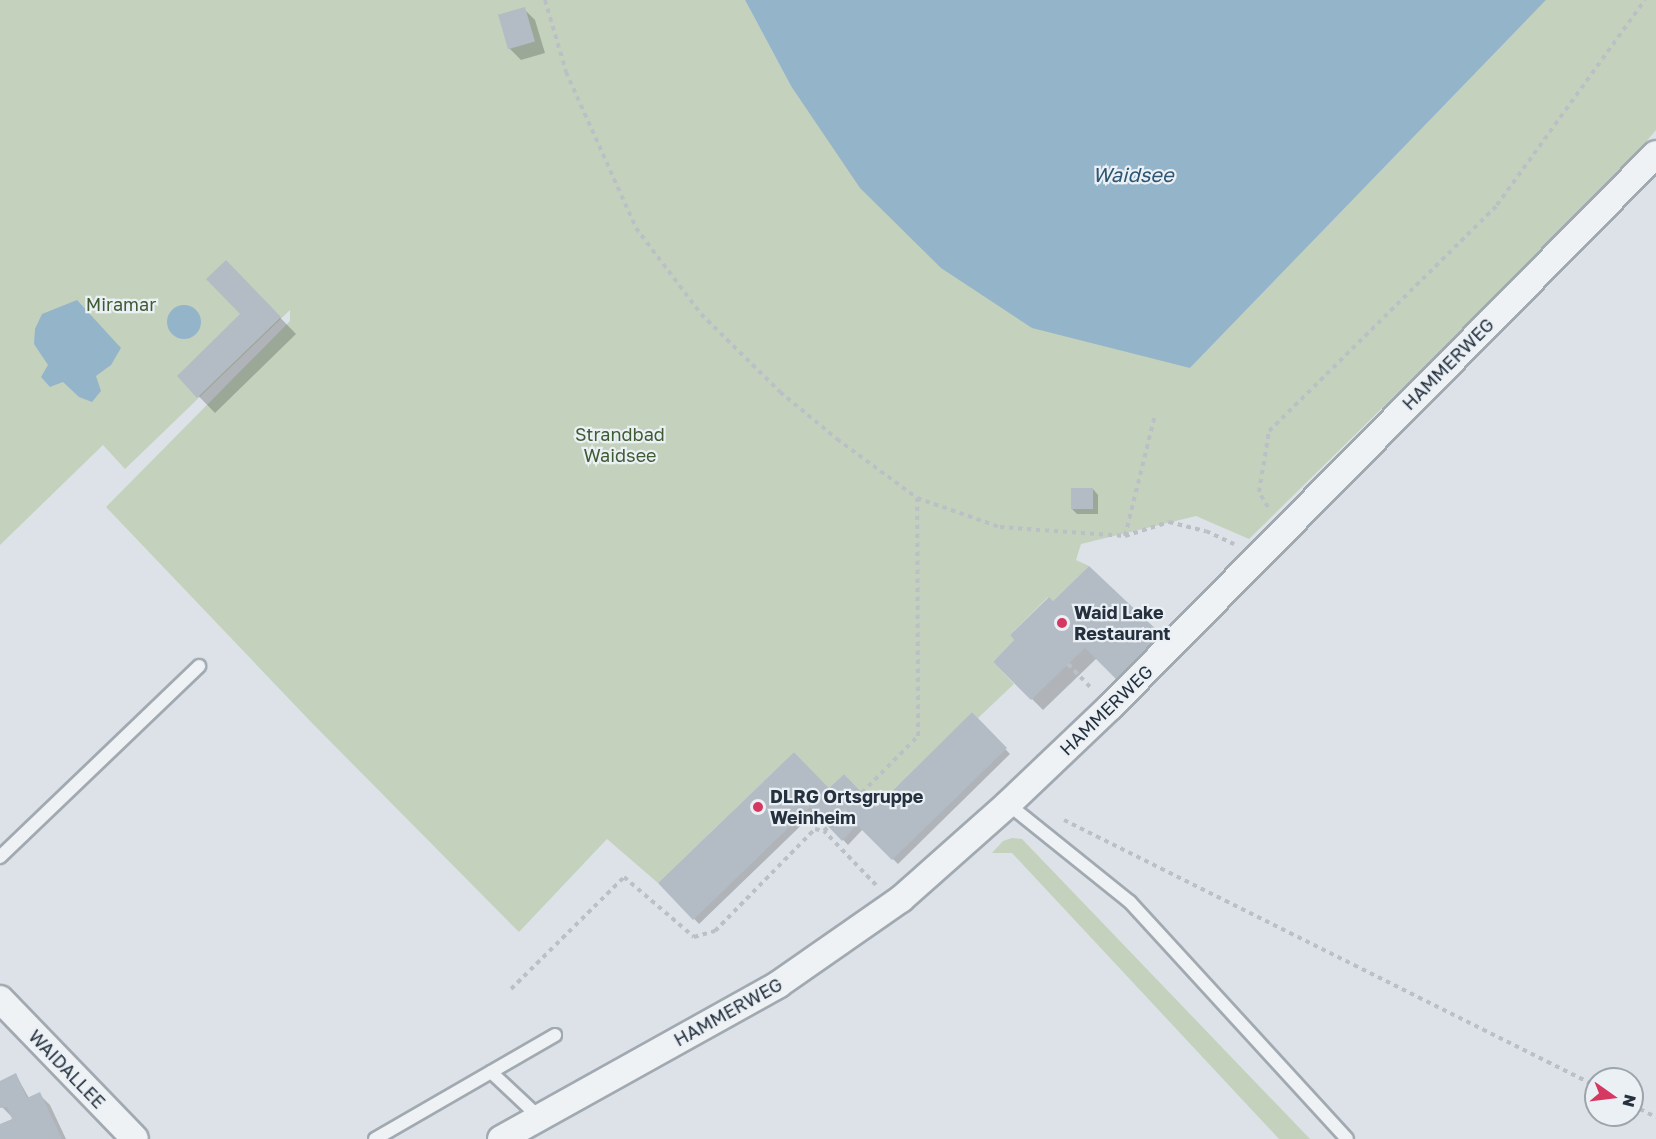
<!DOCTYPE html>
<html>
<head>
<meta charset="utf-8">
<style>
  body { margin:0 }
  #map { position:relative; width:1656px; height:1139px; overflow:hidden; background:#dce2e7; font-family:"Golos Text",sans-serif }
  div>[style] { position:absolute }
  [style*='--x'] { left:calc(var(--x)*1px); top:calc(var(--y)*1px); width:calc(var(--w)*1px); rotate:calc(var(--a)*1deg) }
  .green>* { inset:0; background:#c4d2bd }
  .water>* { inset:0; background:#94b4ca }
  .round { border-radius:50% }
  .shadow>* { inset:0; background:#0003 }
  .building>* { inset:0; background:#b3bbc4; transform-origin:0 0 }
  .path>* { height:4px; margin-top:-2px; transform-origin:0; background:repeating-linear-gradient(90deg,#bac0c5 0 4.5px,transparent 0 9px) }
  .roads { filter:drop-shadow(2px 0 #a1a9b1) drop-shadow(-2px 0 #a1a9b1) drop-shadow(0 2px #a1a9b1) drop-shadow(0 -2px #a1a9b1) }
  .lane>* { height:12px; margin:-6px; padding:0 6px; transform-origin:6px; border-radius:6px; background:#eff2f5 }
  .street>* { height:26px; margin:-13px; padding:0 13px; transform-origin:13px; border-radius:13px; background:#eff2f5 }
  .dots>* { width:16px; height:16px; translate:-50% -50%; box-sizing:border-box; border:3px solid #ebf0f5; border-radius:50% }
  span { translate:-50% -50%; white-space:nowrap; text-align:center; line-height:1.15; -webkit-text-stroke:4.5px #ebf0f5; paint-order:stroke }
  .park-label { font-size:18px; color:#3e5b32 }
  .street-label { font-size:18px; color:#25313e }
  .poi-label { font-size:18px; color:#25313e; font-weight:700 }
  .left { translate:0 -50%; text-align:left }
  .water-label { font-size:20px; color:#2d5574; font-style:italic }
  .north { position:absolute; left:1584px; top:1067px; width:60px; height:60px; box-sizing:border-box; background:#ebf0f5; border:2px solid #9ca4ac; border-radius:50%; rotate:104deg; font-size:16px; font-weight:700; line-height:24px; text-align:center; color:#25313e }
  .north::after { content:''; display:block; margin:auto; width:21px; height:27px; background:#d53861; clip-path:polygon(50% 0,100% 100%,50% 72%,0 100%) }
</style>
</head>
<body>
<div id="map">
  <div class="green">
    <div style="clip-path:polygon(0 0,745px 0,791px 86px,1190px 368px,1546px 0,1656px 0,1656px 130px,1612px 182px,1249px 539px,1196px 516px,1081px 544px,1076px 560px,1089px 566px,1053px 601px,1048px 597px,1010px 635px,1014px 640px,993px 662px,1014px 684px,978px 718px,972px 712px,876px 807px,844px 774px,829px 788px,794px 752px,658px 883px,607px 839px,519px 932px,311px 722px,106px 507px,290px 321px,290px 310px,125px 469px,103px 445px,0 545px)"></div>
    <div style="clip-path:polygon(1012px 838px,1022px 839px,1310px 1139px,1279px 1139px,1012px 853px,992px 853px,1003px 841px)"></div>
  </div>
  <div class="water">
    <div style="clip-path:polygon(745px 0,1546px 0,1190px 368px,1032px 328px,941px 268px,860px 188px,791px 86px)"></div>
    <div style="clip-path:polygon(77px 300px,121px 348px,111px 365px,96px 376px,101px 391px,92px 402px,79px 397px,63px 382px,50px 387px,41px 377px,48px 365px,34px 344px,35px 329px,42px 314px)"></div>
    <div class="round" style="left:167px;top:305px;width:34px;height:34px"></div>
  </div>
  <div class="shadow">
    <div style="clip-path:polygon(524px 9px,535px 20px,545px 53px,521px 60px,510px 49px)"></div>
    <div style="clip-path:polygon(226px 262px,296px 334px,215px 413px,179px 376px,242px 314px)"></div>
    <div style="clip-path:polygon(1093px 489px,1098px 495px,1098px 514px,1077px 514px,1072px 509px)"></div>
    <div style="clip-path:polygon(1053px 603px,1160px 635px,1170px 646px,1127px 688px,1097px 658px,1043px 710px,995px 662px)"></div>
    <div style="clip-path:polygon(972px 714px,1010px 754px,898px 864px,863px 829px,848px 845px,816px 811px,699px 924px,661px 883px,829px 790px,876px 809px)"></div>
    <div style="clip-path:polygon(16px 1075px,29px 1098px,39px 1094px,50px 1105px,66px 1139px,0 1139px,0 1126px,14px 1119px,0 1105px,0 1082px)"></div>
  </div>
  <div class="building">
    <div style="left:525px;top:7px;width:36px;height:28px;rotate:74deg"></div>
    <div style="clip-path:polygon(226px 260px,281px 317px,197px 398px,177px 376px,240px 314px,206px 279px)"></div>
    <div style="left:1071px;top:488px;width:22px;height:21px"></div>
    <div style="clip-path:polygon(1089px 566px,1161px 634px,1116px 679px,1085px 648px,1031px 700px,993px 662px,1014px 640px,1010px 635px,1049px 597px,1053px 601px)"></div>
    <div style="clip-path:polygon(972px 712px,1007px 748px,892px 860px,857px 825px,842px 841px,810px 807px,693px 920px,658px 883px,794px 752px,829px 788px,844px 774px,876px 807px)"></div>
    <div style="clip-path:polygon(16px 1073px,27px 1098px,40px 1092px,62px 1139px,0 1139px,0 1124px,12px 1119px,7px 1107px,0 1108px,0 1081px)"></div>
  </div>
  <div class="path">
    <div style="--x:545;--y:0;--w:75;--a:73.7"></div>
    <div style="--x:566;--y:72;--w:171;--a:65.8"></div>
    <div style="--x:636;--y:228;--w:108;--a:52.9"></div>
    <div style="--x:701;--y:314;--w:111;--a:44.6"></div>
    <div style="--x:780;--y:392;--w:74;--a:39.5"></div>
    <div style="--x:837;--y:439;--w:99;--a:36.4"></div>
    <div style="--x:917;--y:498;--w:88;--a:19.3"></div>
    <div style="--x:1000;--y:527;--w:125;--a:4.1"></div>
    <div style="--x:1125;--y:536;--w:46;--a:-17.7"></div>
    <div style="--x:1169;--y:522;--w:38;--a:14"></div>
    <div style="--x:1206;--y:531;--w:31;--a:25"></div>
    <div style="--x:1268;--y:507;--w:17;--a:-121"></div>
    <div style="--x:1259;--y:492;--w:62;--a:-80.7"></div>
    <div style="--x:1269;--y:431;--w:321;--a:-44.7"></div>
    <div style="--x:1497;--y:205;--w:253;--a:-54.2"></div>
    <div style="--x:1125;--y:536;--w:125;--a:-76.1"></div>
    <div style="--x:1068;--y:664;--w:32;--a:46"></div>
    <div style="--x:1064;--y:820;--w:595;--a:26.57"></div>
    <div style="--x:876;--y:885;--w:75;--a:-133.9"></div>
    <div style="--x:824;--y:831;--w:134;--a:-45.3"></div>
    <div style="--x:918;--y:736;--w:238;--a:-90.2"></div>
    <div style="--x:511;--y:989;--w:159;--a:-44.7"></div>
    <div style="--x:624;--y:877;--w:92;--a:40.6"></div>
    <div style="--x:694;--y:937;--w:22;--a:-16"></div>
    <div style="--x:715;--y:931;--w:143;--a:-45.6"></div>
    <div style="--x:815;--y:829;--w:9;--a:13"></div>
    <div style="--x:1632;--y:1105;--w:27;--a:27"></div>
  </div>
  <div class="roads">
    <div class="lane">
      <div style="--x:1008;--y:804;--w:156;--a:38.8"></div>
      <div style="--x:1130;--y:902;--w:321;--a:47.5"></div>
      <div style="--x:0;--y:857;--w:276;--a:-43.8"></div>
      <div style="--x:491;--y:1072;--w:66;--a:43.2"></div>
      <div style="--x:375;--y:1139;--w:208;--a:-30"></div>
    </div>
    <div class="street">
      <div style="--x:0;--y:999;--w:194;--a:46"></div>
      <div style="--x:501;--y:1139;--w:318;--a:-29.1"></div>
      <div style="--x:779;--y:984;--w:149;--a:-34.9"></div>
      <div style="--x:901;--y:899;--w:143;--a:-41.6"></div>
      <div style="--x:1008;--y:804;--w:141;--a:-43.6"></div>
      <div style="--x:1110;--y:707;--w:777;--a:-45.36"></div>
    </div>
  </div>
  <div class="dots">
    <div style="left:1062px;top:623px;background:#d53861"></div>
    <div style="left:758px;top:807px;background:#d53861"></div>
  </div>
  <div class="park-label">
    <span style="left:121px;top:304px">Miramar</span>
    <span style="left:620px;top:445px">Strandbad<br>Waidsee</span>
  </div>
  <div class="street-label">
    <span style="left:1448px;top:364px;rotate:-45deg">HAMMERWEG</span>
    <span style="left:1106px;top:710px;rotate:-44deg">HAMMERWEG</span>
    <span style="left:728px;top:1012px;rotate:-29deg">HAMMERWEG</span>
    <span style="left:67px;top:1069px;rotate:46deg">WAIDALLEE</span>
  </div>
  <div class="poi-label">
    <span class="left" style="left:1074px;top:623px">Waid Lake<br>Restaurant</span>
    <span class="left" style="left:770px;top:807px">DLRG Ortsgruppe<br>Weinheim</span>
  </div>
  <div class="water-label">
    <span style="left:1133px;top:174px">Waidsee</span>
  </div>
  <div class="north">N</div>
</div>
</body>
</html>
